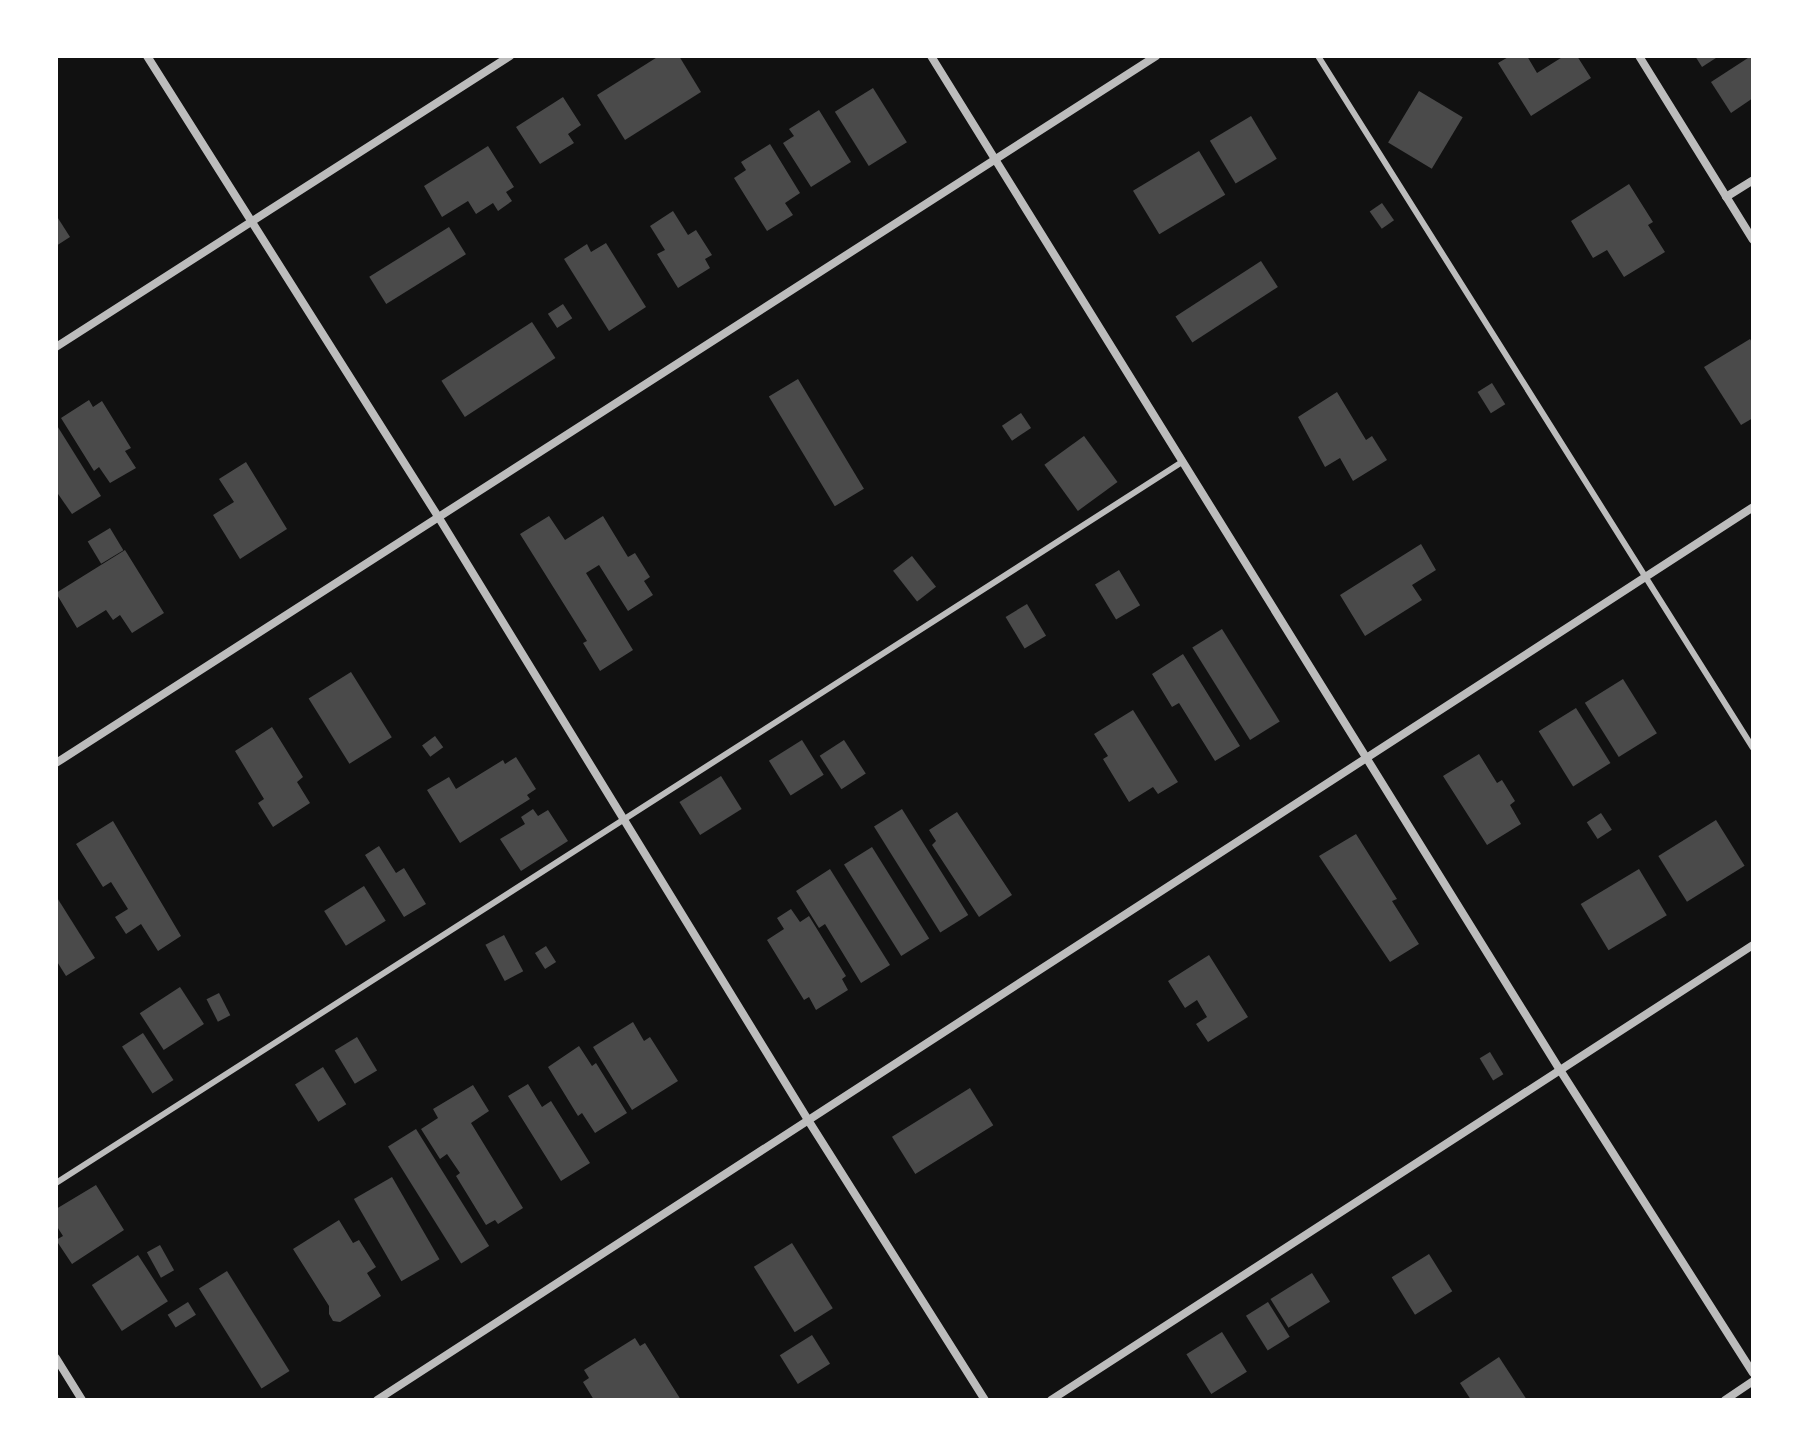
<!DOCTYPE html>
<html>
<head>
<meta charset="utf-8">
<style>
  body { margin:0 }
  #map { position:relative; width:1809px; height:1456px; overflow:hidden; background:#111; font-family:Signika,sans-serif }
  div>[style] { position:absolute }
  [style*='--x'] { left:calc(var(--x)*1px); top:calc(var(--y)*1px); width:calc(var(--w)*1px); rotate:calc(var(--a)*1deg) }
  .building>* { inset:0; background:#4a4a4a; transform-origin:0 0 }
  .service>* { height:6px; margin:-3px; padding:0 3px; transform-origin:3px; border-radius:3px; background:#bcbcbc }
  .minor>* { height:8px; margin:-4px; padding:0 4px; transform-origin:4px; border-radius:4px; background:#bcbcbc }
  span { translate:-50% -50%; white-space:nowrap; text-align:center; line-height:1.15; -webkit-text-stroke:8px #fff; paint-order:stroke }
  .frame { position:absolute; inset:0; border:58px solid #fff; pointer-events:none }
</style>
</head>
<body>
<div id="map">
  <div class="building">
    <div style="clip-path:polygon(659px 56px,679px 56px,701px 92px,625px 140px,597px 95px)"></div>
    <div style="clip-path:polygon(1510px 56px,1527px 56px,1537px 73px,1564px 56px,1577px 56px,1591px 78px,1531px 116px,1498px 63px)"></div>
    <div style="clip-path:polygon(1695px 56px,1719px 56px,1702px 67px)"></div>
    <div style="clip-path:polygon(1751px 56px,1753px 98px,1731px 113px,1711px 82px)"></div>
    <div style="left:873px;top:88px;width:64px;height:45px;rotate:58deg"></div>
    <div style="left:1419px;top:91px;width:51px;height:60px;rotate:31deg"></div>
    <div style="clip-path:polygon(563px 97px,581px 125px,568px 134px,574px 143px,540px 164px,516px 127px)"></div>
    <div style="clip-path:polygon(819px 110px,851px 162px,811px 187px,783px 143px,794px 136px,789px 129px)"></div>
    <div style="left:1251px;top:116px;width:50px;height:48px;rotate:59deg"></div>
    <div style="clip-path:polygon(770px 144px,800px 193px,785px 203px,793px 215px,767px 231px,734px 178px,746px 170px,741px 162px)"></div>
    <div style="clip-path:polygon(488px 146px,514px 187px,506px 192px,512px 201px,498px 211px,493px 203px,476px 214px,468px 201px,442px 217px,424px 186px)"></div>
    <div style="left:1199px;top:151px;width:51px;height:77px;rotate:59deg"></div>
    <div style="clip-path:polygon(1629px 184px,1653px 222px,1648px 225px,1665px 252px,1624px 277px,1607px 250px,1593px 258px,1571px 221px)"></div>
    <div style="left:1382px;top:203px;width:21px;height:15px;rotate:55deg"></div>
    <div style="clip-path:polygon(673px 211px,688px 235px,696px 230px,712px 255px,705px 259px,710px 268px,678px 288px,657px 254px,665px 250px,650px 226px)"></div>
    <div style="clip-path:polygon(56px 215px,70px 237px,56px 246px)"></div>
    <div style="left:449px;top:227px;width:32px;height:94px;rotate:58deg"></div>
    <div style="clip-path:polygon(606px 243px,646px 307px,609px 331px,564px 259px,587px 244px,591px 252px)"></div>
    <div style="left:1261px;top:261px;width:31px;height:102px;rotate:57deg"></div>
    <div style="left:563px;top:304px;width:17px;height:18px;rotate:57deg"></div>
    <div style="left:532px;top:322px;width:43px;height:108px;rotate:57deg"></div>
    <div style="clip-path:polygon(1750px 339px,1753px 344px,1753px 418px,1741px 425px,1704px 367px)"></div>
    <div style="left:798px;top:379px;width:128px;height:34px;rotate:59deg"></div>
    <div style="left:1492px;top:383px;width:25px;height:17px;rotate:58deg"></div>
    <div style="clip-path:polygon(1337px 392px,1366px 440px,1372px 436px,1387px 460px,1353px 481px,1340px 458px,1325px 467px,1298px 417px)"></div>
    <div style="clip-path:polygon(89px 400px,93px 407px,102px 401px,131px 448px,125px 451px,136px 468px,110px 483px,99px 467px,94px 471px,61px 418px)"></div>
    <div style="left:1021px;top:413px;width:18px;height:23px;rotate:56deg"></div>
    <div style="clip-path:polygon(56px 424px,101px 496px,72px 514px,56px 491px)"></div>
    <div style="left:1084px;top:436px;width:57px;height:49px;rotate:54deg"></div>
    <div style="clip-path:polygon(246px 462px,287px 529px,240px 559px,213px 515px,234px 502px,219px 479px)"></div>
    <div style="clip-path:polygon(549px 516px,565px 540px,603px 516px,628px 557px,635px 553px,650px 577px,644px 581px,653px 595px,628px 611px,599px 565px,586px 573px,633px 650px,600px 671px,583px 643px,587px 641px,520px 534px)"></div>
    <div style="left:110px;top:528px;width:26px;height:26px;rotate:59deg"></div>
    <div style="clip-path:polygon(1421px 544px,1436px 570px,1412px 585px,1422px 600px,1365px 636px,1340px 595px)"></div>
    <div style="clip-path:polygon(125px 550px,164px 613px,132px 633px,120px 615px,113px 620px,106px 610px,77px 628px,56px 593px)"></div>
    <div style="left:912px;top:556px;width:39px;height:24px;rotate:52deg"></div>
    <div style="left:1119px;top:570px;width:41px;height:28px;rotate:59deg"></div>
    <div style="left:1027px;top:604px;width:37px;height:25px;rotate:59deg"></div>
    <div style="left:1222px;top:629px;width:109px;height:35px;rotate:58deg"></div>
    <div style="clip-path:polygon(1183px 654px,1240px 746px,1215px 761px,1179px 703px,1172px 707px,1152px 674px)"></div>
    <div style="left:351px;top:672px;width:77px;height:50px;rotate:58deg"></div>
    <div style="left:1623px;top:679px;width:64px;height:45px;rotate:58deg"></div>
    <div style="left:1576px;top:708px;width:65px;height:44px;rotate:58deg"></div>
    <div style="clip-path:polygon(1133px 710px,1178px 782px,1158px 794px,1153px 787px,1129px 802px,1103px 759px,1108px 756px,1094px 734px)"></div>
    <div style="clip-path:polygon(272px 727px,303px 777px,297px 782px,310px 803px,273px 827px,258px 803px,264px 799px,235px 751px)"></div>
    <div style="left:435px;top:736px;width:14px;height:16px;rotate:54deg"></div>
    <div style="left:802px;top:740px;width:41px;height:39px;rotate:58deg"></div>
    <div style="left:844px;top:740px;width:40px;height:29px;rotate:57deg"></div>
    <div style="clip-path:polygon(1479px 754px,1497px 783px,1502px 780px,1515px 801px,1510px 805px,1521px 824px,1487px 845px,1443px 776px)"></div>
    <div style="clip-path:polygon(516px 757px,536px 789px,527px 795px,530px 799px,460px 843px,427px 790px,449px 777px,456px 789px,503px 760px,505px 764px)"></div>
    <div style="left:721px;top:776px;width:39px;height:49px;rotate:58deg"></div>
    <div style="clip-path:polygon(533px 809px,538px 816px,548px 810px,568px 841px,521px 871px,500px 839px,525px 824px,521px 817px)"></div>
    <div style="left:902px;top:809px;width:125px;height:33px;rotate:58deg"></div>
    <div style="clip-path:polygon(957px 812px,1012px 895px,979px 917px,932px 845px,936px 841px,929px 830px)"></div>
    <div style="left:1601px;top:813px;width:20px;height:17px;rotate:57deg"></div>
    <div style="left:1716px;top:820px;width:54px;height:68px;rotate:58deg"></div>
    <div style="clip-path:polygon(113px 821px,181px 936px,158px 951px,141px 924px,126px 934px,115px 917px,128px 909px,111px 882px,103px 887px,76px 844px)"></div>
    <div style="clip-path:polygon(1356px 834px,1397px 899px,1392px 901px,1419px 944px,1390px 962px,1319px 856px)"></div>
    <div style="clip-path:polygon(379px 846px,396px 873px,404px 868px,426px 904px,404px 917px,365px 855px)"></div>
    <div style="left:872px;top:847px;width:108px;height:33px;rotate:58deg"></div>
    <div style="clip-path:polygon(830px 869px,890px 965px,861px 983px,825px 924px,819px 928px,796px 891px)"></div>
    <div style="left:1639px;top:869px;width:54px;height:68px;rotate:59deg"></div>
    <div style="left:364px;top:886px;width:41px;height:47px;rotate:58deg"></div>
    <div style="clip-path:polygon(56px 896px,95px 958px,66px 976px,56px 960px)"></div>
    <div style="clip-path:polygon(791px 909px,800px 922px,809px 916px,846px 976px,842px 979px,848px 990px,816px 1010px,809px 997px,804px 1000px,767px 940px,784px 929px,777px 918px)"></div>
    <div style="left:504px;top:935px;width:41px;height:21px;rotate:62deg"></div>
    <div style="left:546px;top:946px;width:19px;height:13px;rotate:58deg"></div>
    <div style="clip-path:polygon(1209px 955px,1248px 1017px,1208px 1042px,1196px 1024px,1207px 1017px,1197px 1000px,1185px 1008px,1168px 981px)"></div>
    <div style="left:180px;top:987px;width:44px;height:48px;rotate:57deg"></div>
    <div style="left:219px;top:993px;width:25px;height:14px;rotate:63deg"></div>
    <div style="clip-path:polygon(633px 1022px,644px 1041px,650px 1037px,678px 1081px,632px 1110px,593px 1047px)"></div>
    <div style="left:143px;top:1033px;width:56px;height:25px;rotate:57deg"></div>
    <div style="left:357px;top:1037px;width:39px;height:26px;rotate:59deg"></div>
    <div style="clip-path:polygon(579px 1046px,592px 1066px,596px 1063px,627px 1113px,595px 1133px,582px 1113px,578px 1116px,548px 1067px)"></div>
    <div style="left:1490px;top:1052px;width:26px;height:12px;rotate:59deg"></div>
    <div style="left:323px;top:1067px;width:44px;height:33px;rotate:58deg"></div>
    <div style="clip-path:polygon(528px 1084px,542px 1107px,551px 1101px,590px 1163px,561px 1181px,508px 1096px)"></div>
    <div style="clip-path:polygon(473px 1085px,489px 1111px,471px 1123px,523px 1208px,498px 1224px,495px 1220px,486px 1225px,456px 1176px,460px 1173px,447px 1154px,440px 1159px,421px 1129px,438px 1118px,433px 1109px)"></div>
    <div style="left:970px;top:1088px;width:44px;height:92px;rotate:58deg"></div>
    <div style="left:416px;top:1129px;width:138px;height:33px;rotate:58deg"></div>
    <div style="left:392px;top:1177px;width:95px;height:44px;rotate:60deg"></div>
    <div style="clip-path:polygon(96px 1185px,124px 1230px,72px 1264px,56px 1240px,63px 1236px,56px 1225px,56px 1209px)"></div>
    <div style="clip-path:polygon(339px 1220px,353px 1243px,359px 1240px,376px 1267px,367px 1273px,381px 1296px,340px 1322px,333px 1321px,329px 1314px,329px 1306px,293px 1249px)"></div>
    <div style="left:792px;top:1243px;width:77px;height:45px;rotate:58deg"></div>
    <div style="left:160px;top:1245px;width:29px;height:15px;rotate:61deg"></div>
    <div style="left:1429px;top:1254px;width:44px;height:44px;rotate:58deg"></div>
    <div style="left:138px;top:1255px;width:55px;height:55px;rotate:57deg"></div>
    <div style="left:227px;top:1271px;width:118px;height:33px;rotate:58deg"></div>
    <div style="left:1312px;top:1273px;width:34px;height:49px;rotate:58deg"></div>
    <div style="left:188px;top:1302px;width:15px;height:24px;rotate:58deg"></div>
    <div style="left:1268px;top:1302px;width:41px;height:26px;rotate:58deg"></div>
    <div style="left:1222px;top:1332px;width:47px;height:42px;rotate:58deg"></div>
    <div style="left:812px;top:1335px;width:34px;height:38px;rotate:58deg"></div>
    <div style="clip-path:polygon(635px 1338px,640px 1346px,645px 1343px,681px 1400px,594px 1400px,583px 1382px,589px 1378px,584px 1370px)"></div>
    <div style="clip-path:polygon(1499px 1357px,1527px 1400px,1471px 1400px,1460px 1383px)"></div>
  </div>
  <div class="service">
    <div style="--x:1318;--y:56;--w:817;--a:57.85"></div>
    <div style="--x:56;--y:1183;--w:1337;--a:-32.63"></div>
  </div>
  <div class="minor">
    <div style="--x:147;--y:56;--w:547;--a:57.71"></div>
    <div style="--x:439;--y:518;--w:706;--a:58.49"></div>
    <div style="--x:808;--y:1120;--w:331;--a:57.7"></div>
    <div style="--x:931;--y:56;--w:1193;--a:58.19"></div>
    <div style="--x:1560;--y:1070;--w:359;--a:57.5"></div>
    <div style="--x:1639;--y:56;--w:216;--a:58.2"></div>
    <div style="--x:1726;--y:197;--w:32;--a:-32"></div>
    <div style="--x:56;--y:347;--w:539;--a:-32.66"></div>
    <div style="--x:56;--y:763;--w:1308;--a:-32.73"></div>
    <div style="--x:56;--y:1358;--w:49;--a:58.2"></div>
    <div style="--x:377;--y:1400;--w:1640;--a:-32.98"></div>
    <div style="--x:1051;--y:1400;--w:837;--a:-32.95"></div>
    <div style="--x:1725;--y:1400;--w:34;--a:-34"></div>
  </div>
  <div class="frame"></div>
</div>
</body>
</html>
